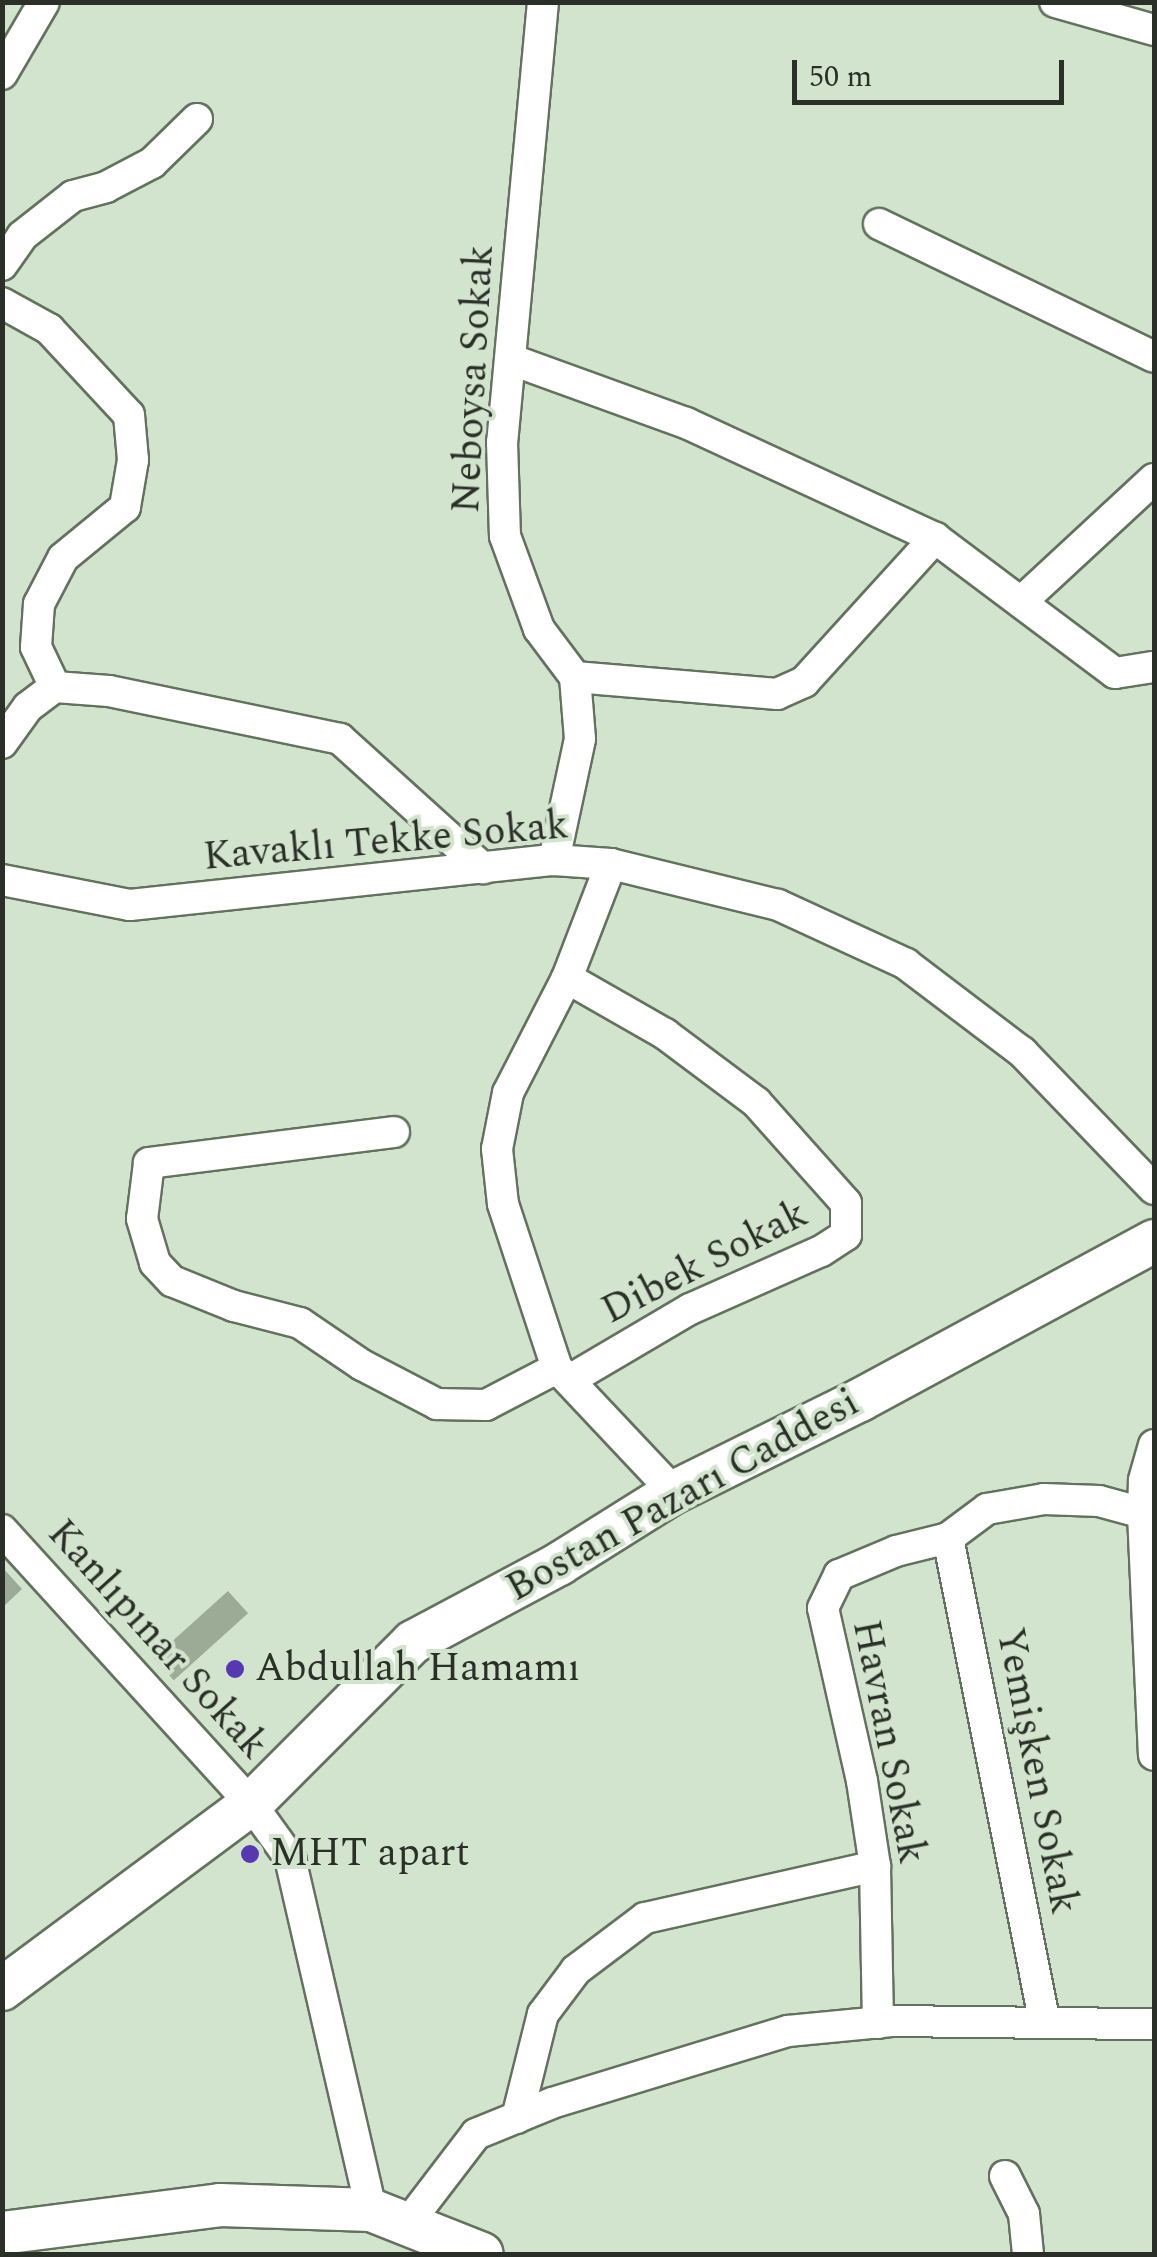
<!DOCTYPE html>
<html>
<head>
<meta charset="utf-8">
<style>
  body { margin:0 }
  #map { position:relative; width:1157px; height:2257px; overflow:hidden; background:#d3e4ce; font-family:Spectral,serif }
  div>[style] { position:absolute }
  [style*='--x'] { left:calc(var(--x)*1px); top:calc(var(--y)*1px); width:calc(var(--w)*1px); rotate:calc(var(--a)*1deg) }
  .building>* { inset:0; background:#9bab95; transform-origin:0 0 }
  .roads { filter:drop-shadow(2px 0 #63725e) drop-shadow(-2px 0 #63725e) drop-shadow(0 2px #63725e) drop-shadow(0 -2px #63725e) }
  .street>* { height:30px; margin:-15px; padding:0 15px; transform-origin:15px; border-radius:15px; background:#fff }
  .secondary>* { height:42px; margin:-21px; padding:0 21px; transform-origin:21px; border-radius:21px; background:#fff }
  .dots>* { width:28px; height:28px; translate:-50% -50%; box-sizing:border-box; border:5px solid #d3e4ce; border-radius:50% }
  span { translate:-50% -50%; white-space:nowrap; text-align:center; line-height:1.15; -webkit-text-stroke:8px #d3e4ce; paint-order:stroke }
  .street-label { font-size:40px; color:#2a3028 }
  .poi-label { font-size:40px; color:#2a3028 }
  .left { translate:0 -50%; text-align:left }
  .frame { position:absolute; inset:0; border:5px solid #2a3028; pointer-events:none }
  .scale { position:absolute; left:792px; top:60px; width:272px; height:45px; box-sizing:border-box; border:5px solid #2a3028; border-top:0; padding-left:12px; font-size:30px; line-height:35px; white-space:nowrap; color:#2a3028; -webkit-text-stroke:8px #d3e4ce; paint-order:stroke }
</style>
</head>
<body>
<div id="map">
  <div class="building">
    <div style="clip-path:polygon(2px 1567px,22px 1589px,2px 1608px)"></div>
    <div style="left:228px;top:1591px;width:30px;height:100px;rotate:48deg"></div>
  </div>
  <div class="roads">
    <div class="street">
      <div style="--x:543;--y:2;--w:442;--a:95.3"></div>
      <div style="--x:502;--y:442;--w:94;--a:88.2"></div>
      <div style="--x:505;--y:536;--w:99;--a:69.9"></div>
      <div style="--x:539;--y:629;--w:60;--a:53.1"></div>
      <div style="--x:575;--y:677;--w:62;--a:85.4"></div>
      <div style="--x:580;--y:739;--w:124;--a:102.1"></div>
      <div style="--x:1055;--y:2;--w:103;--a:15.8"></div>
      <div style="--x:2;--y:74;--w:83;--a:-59.7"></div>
      <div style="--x:879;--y:224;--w:305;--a:25.8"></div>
      <div style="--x:2;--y:265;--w:35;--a:-55"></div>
      <div style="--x:22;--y:236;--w:65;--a:-38.1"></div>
      <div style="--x:73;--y:196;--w:34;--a:-15"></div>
      <div style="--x:106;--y:187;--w:52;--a:-27.6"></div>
      <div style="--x:152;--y:163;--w:63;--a:-44.4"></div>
      <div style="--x:2;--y:303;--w:54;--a:29"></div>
      <div style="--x:49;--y:329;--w:117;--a:47.1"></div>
      <div style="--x:129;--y:415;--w:45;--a:84.9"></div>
      <div style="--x:133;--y:460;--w:48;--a:99.7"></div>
      <div style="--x:125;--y:507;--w:80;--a:140.6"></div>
      <div style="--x:63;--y:558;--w:52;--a:117.6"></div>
      <div style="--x:39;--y:604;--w:43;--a:94"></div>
      <div style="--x:36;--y:647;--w:44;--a:64.6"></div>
      <div style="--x:512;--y:360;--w:185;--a:19.9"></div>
      <div style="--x:686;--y:423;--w:274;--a:24.8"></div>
      <div style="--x:935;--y:538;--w:225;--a:36.9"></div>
      <div style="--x:1115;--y:673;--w:39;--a:-9"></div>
      <div style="--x:1021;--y:602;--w:181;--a:-42.8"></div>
      <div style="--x:575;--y:677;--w:203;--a:4.8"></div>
      <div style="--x:777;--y:694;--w:30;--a:-24"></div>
      <div style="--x:804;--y:682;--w:195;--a:-47.7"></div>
      <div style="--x:55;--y:687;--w:54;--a:4.2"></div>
      <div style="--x:109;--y:691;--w:236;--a:11.7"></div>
      <div style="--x:340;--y:739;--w:193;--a:42.1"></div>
      <div style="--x:2;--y:743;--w:44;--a:-54.2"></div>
      <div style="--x:28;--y:707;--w:34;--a:-37"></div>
      <div style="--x:611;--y:864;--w:122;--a:111.1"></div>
      <div style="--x:567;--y:978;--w:129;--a:117.2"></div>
      <div style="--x:508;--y:1093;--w:57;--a:101.1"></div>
      <div style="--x:497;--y:1149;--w:55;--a:83.8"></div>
      <div style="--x:503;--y:1204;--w:173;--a:71.8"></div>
      <div style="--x:557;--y:1368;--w:170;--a:46.7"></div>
      <div style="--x:2;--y:880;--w:130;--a:11.1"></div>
      <div style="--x:130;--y:905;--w:426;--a:-6.1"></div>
      <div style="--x:554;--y:860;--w:57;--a:4"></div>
      <div style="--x:611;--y:864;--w:172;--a:13.8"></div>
      <div style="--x:778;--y:905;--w:141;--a:24.7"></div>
      <div style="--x:906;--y:964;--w:146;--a:37.2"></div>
      <div style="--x:1022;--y:1052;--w:190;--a:46.1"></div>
      <div style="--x:567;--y:978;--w:113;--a:29.7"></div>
      <div style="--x:665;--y:1034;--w:114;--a:36.8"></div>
      <div style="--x:756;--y:1102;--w:135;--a:48.3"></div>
      <div style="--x:846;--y:1203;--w:32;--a:90"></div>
      <div style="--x:846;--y:1235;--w:30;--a:147"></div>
      <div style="--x:821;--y:1251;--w:143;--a:156.1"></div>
      <div style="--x:690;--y:1309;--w:138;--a:149.5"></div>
      <div style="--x:394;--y:1132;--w:247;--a:172.8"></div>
      <div style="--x:149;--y:1163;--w:56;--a:97.1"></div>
      <div style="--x:142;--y:1219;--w:46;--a:73.5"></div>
      <div style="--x:155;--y:1263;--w:25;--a:47"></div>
      <div style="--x:172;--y:1281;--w:67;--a:22"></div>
      <div style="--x:234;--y:1306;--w:68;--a:14.4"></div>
      <div style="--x:300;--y:1323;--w:75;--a:34.1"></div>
      <div style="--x:362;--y:1365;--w:85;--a:27.5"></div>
      <div style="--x:437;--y:1404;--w:49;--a:1.2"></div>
      <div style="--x:486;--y:1405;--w:80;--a:-27.5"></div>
      <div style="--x:1154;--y:1445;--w:37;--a:106"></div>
      <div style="--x:1144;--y:1481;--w:33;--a:92"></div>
      <div style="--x:1143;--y:1514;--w:241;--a:87.4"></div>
      <div style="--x:2;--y:1530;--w:370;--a:47.7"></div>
      <div style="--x:251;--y:1804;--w:67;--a:54.2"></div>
      <div style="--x:290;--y:1858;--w:361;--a:77"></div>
      <div style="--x:948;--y:1538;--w:491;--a:78.7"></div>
      <div style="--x:878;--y:2023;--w:157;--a:-91.1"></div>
      <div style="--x:875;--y:1866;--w:86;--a:-98.7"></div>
      <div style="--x:862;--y:1781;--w:177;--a:-102.7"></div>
      <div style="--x:823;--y:1608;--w:37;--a:-64"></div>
      <div style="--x:839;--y:1575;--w:62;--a:-22.8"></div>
      <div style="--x:896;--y:1551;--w:54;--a:-14"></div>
      <div style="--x:948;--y:1538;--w:49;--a:-36.6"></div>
      <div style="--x:987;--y:1509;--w:58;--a:-10"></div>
      <div style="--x:1044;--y:1499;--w:55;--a:2.1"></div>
      <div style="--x:1099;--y:1501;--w:57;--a:15.3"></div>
      <div style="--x:517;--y:2118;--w:107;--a:-76"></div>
      <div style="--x:543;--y:2014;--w:55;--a:-53.1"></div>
      <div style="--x:576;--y:1970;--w:86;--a:-37"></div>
      <div style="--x:645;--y:1918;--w:236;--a:-12.7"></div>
      <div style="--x:1005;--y:2176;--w:42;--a:63.4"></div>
      <div style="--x:1024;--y:2214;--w:40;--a:84.3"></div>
      <div style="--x:408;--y:2223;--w:112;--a:-52.6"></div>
      <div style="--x:476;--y:2134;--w:82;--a:-22.2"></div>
      <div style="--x:552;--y:2103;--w:247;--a:-17"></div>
      <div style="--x:788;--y:2031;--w:104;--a:-5.5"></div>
      <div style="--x:892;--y:2021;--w:262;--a:0.7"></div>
    </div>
    <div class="secondary">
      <div style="--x:2;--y:1989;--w:310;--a:-36.6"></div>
      <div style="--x:251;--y:1804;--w:229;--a:-45"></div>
      <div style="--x:413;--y:1642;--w:166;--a:-28.1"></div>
      <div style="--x:559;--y:1564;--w:136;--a:-32.1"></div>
      <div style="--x:674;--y:1492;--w:208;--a:-26.3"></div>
      <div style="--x:860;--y:1400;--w:334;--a:-28.4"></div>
      <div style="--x:2;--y:2233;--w:220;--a:-7.3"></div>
      <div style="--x:220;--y:2205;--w:151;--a:1.9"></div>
      <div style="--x:371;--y:2210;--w:119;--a:21.6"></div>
    </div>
  </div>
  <div class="dots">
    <div style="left:235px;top:1669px;background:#5639b1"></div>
    <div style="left:250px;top:1854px;background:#5639b1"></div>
  </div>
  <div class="street-label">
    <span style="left:474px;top:379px;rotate:-87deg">Neboysa Sokak</span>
    <span style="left:386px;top:842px;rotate:-5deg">Kavaklı Tekke Sokak</span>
    <span style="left:705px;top:1263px;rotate:-27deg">Dibek Sokak</span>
    <span style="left:683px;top:1496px;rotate:-29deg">Bostan Pazarı Caddesi</span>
    <span style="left:157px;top:1640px;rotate:48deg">Kanlıpınar Sokak</span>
    <span style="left:888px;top:1742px;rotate:79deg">Havran Sokak</span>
    <span style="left:1036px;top:1771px;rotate:79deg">Yemişken Sokak</span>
  </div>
  <div class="poi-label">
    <span class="left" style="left:255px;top:1669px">Abdullah Hamamı</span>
    <span class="left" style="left:270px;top:1854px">MHT apart</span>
  </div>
  <div class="frame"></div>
  <div class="scale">50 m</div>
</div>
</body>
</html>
